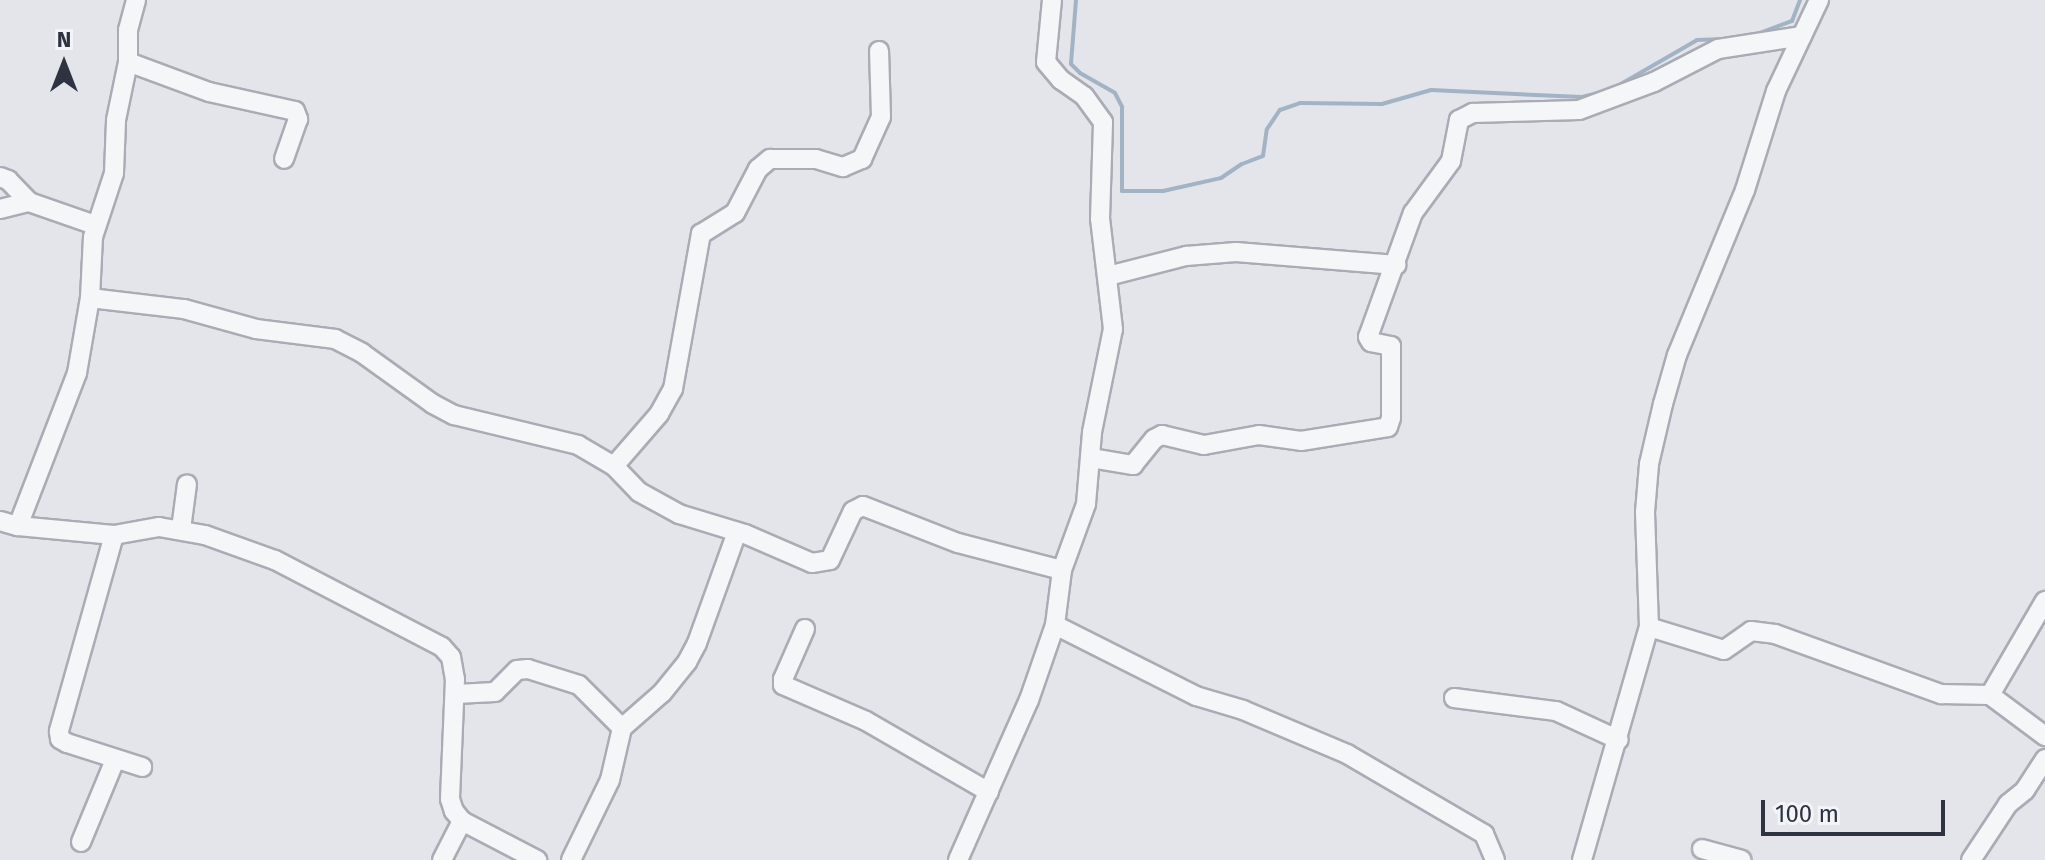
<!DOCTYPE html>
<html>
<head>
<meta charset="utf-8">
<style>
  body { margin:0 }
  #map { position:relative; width:2045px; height:860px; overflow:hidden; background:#e3e5ea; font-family:"Fira Sans",sans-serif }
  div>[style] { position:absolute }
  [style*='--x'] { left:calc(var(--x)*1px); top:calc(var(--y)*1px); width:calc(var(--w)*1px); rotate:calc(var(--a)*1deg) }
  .stream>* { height:4px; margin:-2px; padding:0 2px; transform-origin:2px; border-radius:2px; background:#a2b3c5 }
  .roads { filter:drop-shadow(2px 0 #a9acb4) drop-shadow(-2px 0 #a9acb4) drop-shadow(0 2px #a9acb4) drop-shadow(0 -2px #a9acb4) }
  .minor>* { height:18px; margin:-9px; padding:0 9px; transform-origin:9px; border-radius:9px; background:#f5f6f8 }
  span { translate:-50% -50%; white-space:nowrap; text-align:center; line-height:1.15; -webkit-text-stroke:6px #f2f4f7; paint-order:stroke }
  .north { position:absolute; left:24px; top:24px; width:80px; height:80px; -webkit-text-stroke:6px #f2f4f7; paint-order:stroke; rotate:0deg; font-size:22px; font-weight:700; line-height:32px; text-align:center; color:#2d3340 }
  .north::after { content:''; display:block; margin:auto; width:28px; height:36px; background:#2d3340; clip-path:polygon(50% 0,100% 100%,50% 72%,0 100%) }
  .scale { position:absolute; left:1761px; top:800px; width:184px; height:36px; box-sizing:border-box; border:4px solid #2d3340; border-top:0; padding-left:10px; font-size:24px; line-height:28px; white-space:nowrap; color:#2d3340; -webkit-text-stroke:6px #f2f4f7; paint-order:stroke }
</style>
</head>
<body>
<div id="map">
  <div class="stream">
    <div style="--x:1076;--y:0;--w:64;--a:94.5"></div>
    <div style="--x:1071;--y:64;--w:13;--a:45"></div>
    <div style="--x:1080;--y:73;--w:40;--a:29.7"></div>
    <div style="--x:1115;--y:93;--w:16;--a:63"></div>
    <div style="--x:1122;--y:107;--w:84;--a:90"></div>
    <div style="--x:1122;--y:191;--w:41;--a:0"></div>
    <div style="--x:1163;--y:191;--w:59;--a:-12.6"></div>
    <div style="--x:1221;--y:178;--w:25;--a:-34"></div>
    <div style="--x:1242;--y:164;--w:22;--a:-21"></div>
    <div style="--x:1263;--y:156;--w:27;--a:-82"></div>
    <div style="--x:1267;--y:129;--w:23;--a:-56"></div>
    <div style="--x:1280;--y:110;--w:21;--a:-19"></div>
    <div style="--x:1300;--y:103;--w:82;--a:0.7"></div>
    <div style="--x:1382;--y:104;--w:51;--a:-15.9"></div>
    <div style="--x:1431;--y:90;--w:151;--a:2.7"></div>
    <div style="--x:1582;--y:97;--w:25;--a:-14"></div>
    <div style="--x:1749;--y:37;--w:46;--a:-20.4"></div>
    <div style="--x:1792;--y:21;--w:22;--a:-69"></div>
    <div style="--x:1614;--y:88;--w:96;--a:-30"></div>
    <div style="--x:1697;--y:40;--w:27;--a:-2"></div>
  </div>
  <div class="roads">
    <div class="minor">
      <div style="--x:128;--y:62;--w:86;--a:20.3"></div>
      <div style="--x:209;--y:92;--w:88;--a:12.5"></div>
      <div style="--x:295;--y:111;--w:9;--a:69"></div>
      <div style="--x:298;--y:119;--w:42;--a:109.3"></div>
      <div style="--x:0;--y:177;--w:9;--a:21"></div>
      <div style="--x:8;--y:180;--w:30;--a:46"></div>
      <div style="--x:0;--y:209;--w:30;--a:-14"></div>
      <div style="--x:29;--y:202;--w:70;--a:19.2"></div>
      <div style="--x:1108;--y:276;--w:81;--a:-14.4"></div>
      <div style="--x:1186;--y:256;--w:50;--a:-4.6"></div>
      <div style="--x:1236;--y:252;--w:161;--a:4.6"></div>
      <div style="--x:90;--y:298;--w:95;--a:6.7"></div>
      <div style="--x:184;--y:309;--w:75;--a:15.5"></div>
      <div style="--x:256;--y:329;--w:80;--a:7.2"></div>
      <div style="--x:335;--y:339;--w:30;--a:27"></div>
      <div style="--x:362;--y:353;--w:87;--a:35.7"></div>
      <div style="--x:433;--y:404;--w:24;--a:28"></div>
      <div style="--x:454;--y:415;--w:128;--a:13.6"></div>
      <div style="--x:578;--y:445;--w:42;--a:30.3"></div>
      <div style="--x:614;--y:466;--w:36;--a:46"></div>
      <div style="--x:639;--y:492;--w:46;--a:28.8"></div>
      <div style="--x:679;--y:514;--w:69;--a:16.9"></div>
      <div style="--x:745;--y:534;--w:73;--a:23.4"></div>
      <div style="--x:812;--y:563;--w:18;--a:-9"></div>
      <div style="--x:830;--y:560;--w:54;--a:-64.9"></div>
      <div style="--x:853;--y:511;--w:11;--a:-27"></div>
      <div style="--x:863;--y:506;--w:102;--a:21.3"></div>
      <div style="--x:958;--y:543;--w:107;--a:14.6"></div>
      <div style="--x:1091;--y:458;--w:43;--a:9.5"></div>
      <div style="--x:1133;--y:465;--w:33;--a:-51"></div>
      <div style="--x:1154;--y:439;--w:9;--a:-27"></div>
      <div style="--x:1162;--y:435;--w:43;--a:13.4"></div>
      <div style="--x:1204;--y:445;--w:56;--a:-10.3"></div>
      <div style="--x:1259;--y:435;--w:42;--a:8.1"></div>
      <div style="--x:1301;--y:441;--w:88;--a:-9.1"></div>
      <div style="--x:1388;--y:427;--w:9;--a:-72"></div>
      <div style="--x:1391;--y:418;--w:72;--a:-90"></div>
      <div style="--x:1391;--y:346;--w:20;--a:-169"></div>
      <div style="--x:1371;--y:342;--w:6;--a:-121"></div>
      <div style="--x:1368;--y:337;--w:132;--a:-70.1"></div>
      <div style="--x:1413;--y:213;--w:64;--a:-53.8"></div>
      <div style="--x:1451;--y:161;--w:42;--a:-79"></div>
      <div style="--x:1459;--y:120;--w:16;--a:-27"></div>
      <div style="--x:1473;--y:113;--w:106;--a:-1.6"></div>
      <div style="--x:1579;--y:110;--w:80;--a:-20.5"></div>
      <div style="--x:1654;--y:82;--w:72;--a:-27.3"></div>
      <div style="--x:1718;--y:49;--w:85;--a:-8.8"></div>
      <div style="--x:614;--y:466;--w:69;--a:-49.1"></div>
      <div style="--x:659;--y:414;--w:29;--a:-61"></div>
      <div style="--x:673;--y:389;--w:158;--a:-79.8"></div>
      <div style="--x:701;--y:234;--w:40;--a:-32"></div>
      <div style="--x:735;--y:213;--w:50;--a:-62.4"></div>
      <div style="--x:758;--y:169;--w:16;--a:-40"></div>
      <div style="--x:770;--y:159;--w:46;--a:0"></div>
      <div style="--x:816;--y:159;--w:28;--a:17"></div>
      <div style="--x:843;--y:167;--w:21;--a:-23"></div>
      <div style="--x:862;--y:159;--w:46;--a:-65.7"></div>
      <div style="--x:881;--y:117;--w:66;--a:-91.7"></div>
      <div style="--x:0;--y:521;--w:19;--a:16"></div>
      <div style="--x:18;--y:526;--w:96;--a:5.4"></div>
      <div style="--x:114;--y:535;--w:46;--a:-10.1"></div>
      <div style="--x:159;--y:527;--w:47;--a:9.9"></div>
      <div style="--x:205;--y:535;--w:74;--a:19.7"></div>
      <div style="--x:275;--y:560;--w:188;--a:27.5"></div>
      <div style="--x:442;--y:647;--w:13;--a:48"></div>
      <div style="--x:451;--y:657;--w:22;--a:80"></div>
      <div style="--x:455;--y:679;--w:120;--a:92.4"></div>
      <div style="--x:450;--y:799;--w:13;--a:72"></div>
      <div style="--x:454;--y:811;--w:13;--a:51"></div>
      <div style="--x:462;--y:821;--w:85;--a:27.5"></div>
      <div style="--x:18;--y:526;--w:164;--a:-68.9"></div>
      <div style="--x:77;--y:373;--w:76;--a:-80.2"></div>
      <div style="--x:90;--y:298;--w:61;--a:-87.2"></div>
      <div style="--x:93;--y:237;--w:67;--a:-71.8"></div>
      <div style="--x:114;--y:173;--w:53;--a:-87.8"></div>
      <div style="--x:116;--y:120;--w:59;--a:-78.3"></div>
      <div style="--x:128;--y:62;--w:32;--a:-90"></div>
      <div style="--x:128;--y:30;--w:31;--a:-75"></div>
      <div style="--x:181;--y:529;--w:45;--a:-82.4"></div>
      <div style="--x:114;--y:535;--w:204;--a:105.7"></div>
      <div style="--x:59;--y:731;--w:8;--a:83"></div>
      <div style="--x:60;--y:739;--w:8;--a:30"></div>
      <div style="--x:67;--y:743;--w:79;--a:17.7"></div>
      <div style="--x:1055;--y:625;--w:158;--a:26.7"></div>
      <div style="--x:1196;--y:696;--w:49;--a:16.6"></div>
      <div style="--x:1243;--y:710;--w:113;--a:22.9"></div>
      <div style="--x:1347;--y:754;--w:159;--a:30.3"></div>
      <div style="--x:1484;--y:834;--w:28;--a:67"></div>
      <div style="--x:1649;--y:627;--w:78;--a:17"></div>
      <div style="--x:1724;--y:650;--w:33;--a:-35"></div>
      <div style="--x:1751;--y:631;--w:24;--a:7"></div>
      <div style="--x:1775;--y:634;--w:177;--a:19.9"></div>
      <div style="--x:1941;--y:694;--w:49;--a:1.2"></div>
      <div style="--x:1990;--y:695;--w:69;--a:36.7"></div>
      <div style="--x:805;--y:629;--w:55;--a:113.7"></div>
      <div style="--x:783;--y:679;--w:6;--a:90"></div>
      <div style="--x:783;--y:685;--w:90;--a:23.4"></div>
      <div style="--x:866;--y:721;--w:142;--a:30"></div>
      <div style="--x:456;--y:694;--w:39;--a:-3"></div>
      <div style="--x:495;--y:692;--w:31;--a:-45"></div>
      <div style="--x:517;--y:670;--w:11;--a:-5"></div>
      <div style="--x:528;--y:669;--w:53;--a:17.4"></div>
      <div style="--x:579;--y:685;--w:61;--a:45"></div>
      <div style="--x:622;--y:728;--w:53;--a:103"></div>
      <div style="--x:610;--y:780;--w:89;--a:116"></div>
      <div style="--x:1990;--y:695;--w:109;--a:-59.7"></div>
      <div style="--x:1454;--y:698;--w:103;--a:7.3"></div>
      <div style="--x:1556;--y:711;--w:69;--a:24.7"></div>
      <div style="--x:622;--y:728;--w:53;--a:-41.2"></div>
      <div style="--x:662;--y:693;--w:40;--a:-51"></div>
      <div style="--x:687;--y:662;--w:21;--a:-62"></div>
      <div style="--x:697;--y:643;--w:118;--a:-70.2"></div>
      <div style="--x:81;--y:842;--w:89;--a:-67.5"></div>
      <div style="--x:1702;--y:849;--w:41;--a:15.4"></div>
      <div style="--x:442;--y:860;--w:44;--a:-62.9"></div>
      <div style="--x:958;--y:860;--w:175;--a:-66.1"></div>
      <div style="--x:1029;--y:700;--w:79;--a:-70.9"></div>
      <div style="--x:1055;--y:625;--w:55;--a:-82.7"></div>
      <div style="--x:1062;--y:570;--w:70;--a:-70"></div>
      <div style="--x:1086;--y:504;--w:72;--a:-85.2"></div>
      <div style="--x:1092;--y:432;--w:105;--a:-78.5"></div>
      <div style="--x:1113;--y:329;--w:111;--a:-96.7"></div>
      <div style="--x:1100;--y:219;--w:97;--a:-88.2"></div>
      <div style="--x:1103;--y:122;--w:32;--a:-126"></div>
      <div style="--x:1084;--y:96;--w:28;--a:-145"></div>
      <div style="--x:1061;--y:80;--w:23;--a:-130"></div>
      <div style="--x:1046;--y:62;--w:62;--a:-84.5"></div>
      <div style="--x:1582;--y:860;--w:242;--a:-74"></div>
      <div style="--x:1649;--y:627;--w:115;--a:-92"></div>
      <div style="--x:1645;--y:512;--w:48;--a:-85.2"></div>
      <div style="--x:1649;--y:464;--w:62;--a:-76.9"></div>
      <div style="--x:1663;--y:404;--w:51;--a:-74.1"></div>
      <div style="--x:1677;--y:355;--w:178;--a:-67.6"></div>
      <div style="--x:1745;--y:190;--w:104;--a:-72.6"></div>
      <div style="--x:1776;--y:91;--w:101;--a:-64.7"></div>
      <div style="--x:1971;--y:860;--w:67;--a:-56.5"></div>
      <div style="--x:2008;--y:804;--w:22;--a:-39"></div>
      <div style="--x:2025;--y:790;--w:37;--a:-57"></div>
    </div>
  </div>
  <div class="north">N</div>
  <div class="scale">100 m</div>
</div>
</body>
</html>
